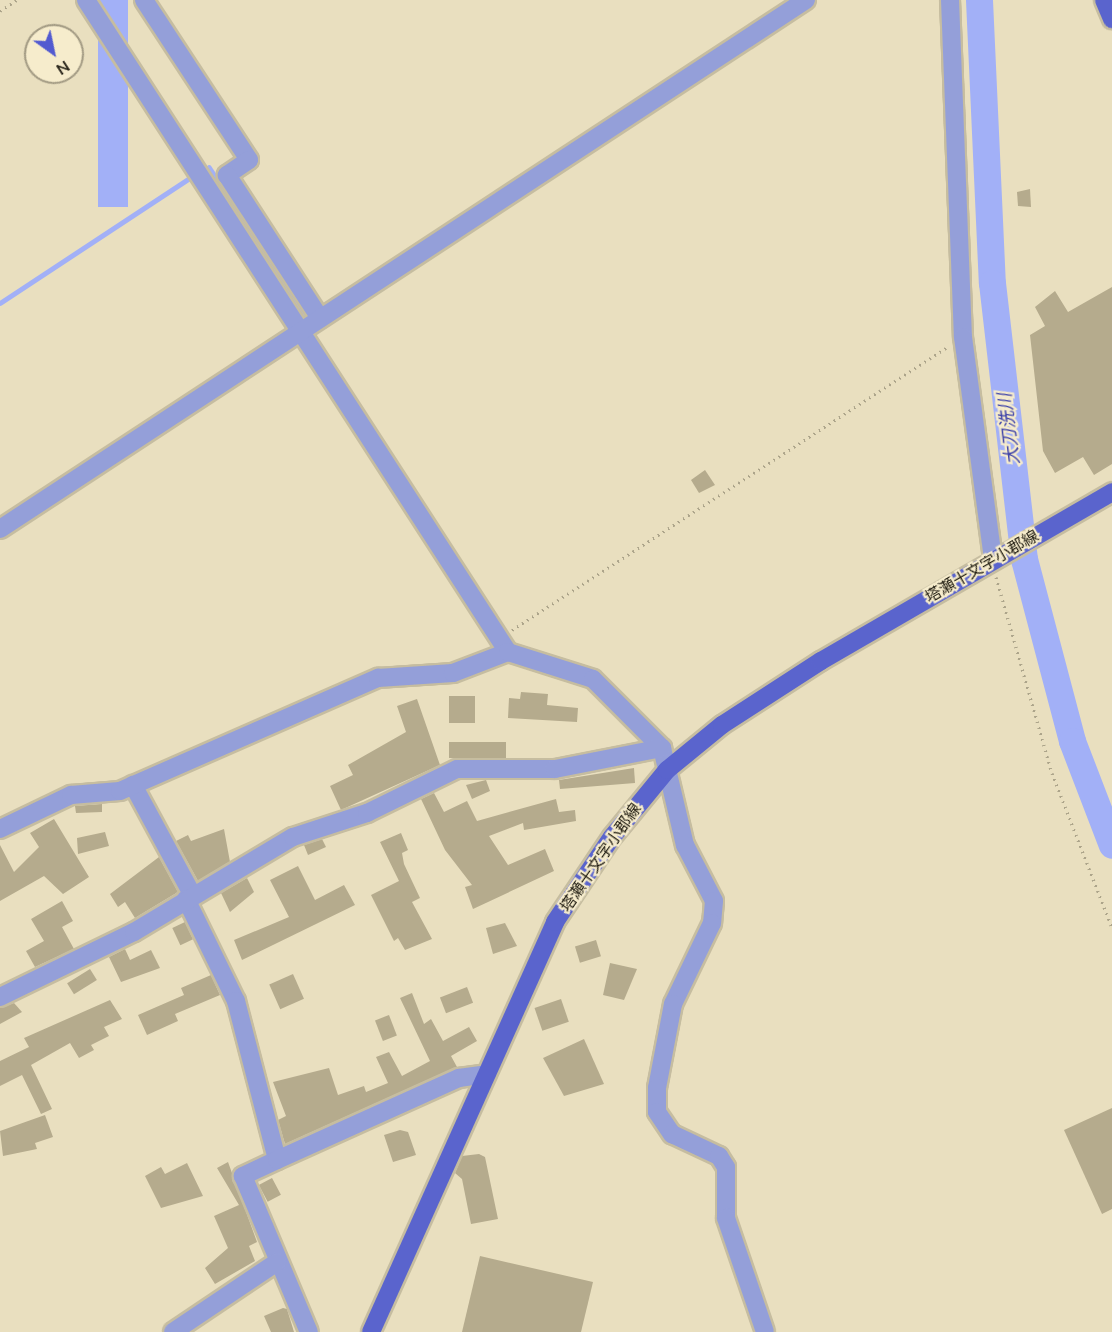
<!DOCTYPE html>
<html>
<head>
<meta charset="utf-8">
<style>
  body { margin:0 }
  #map { position:relative; width:1112px; height:1332px; overflow:hidden; background:#e9dfbf; font-family:"Nunito Sans","Noto Sans JP",sans-serif }
  div>[style] { position:absolute }
  [style*='--x'] { left:calc(var(--x)*1px); top:calc(var(--y)*1px); width:calc(var(--w)*1px); rotate:calc(var(--a)*1deg) }
  .water>* { inset:0; background:#a2b0f7; transform-origin:0 0 }
  .stream>* { height:4.5px; margin:-2.25px; padding:0 2.25px; transform-origin:2.25px; border-radius:2.25px; background:#a2b0f7 }
  .river>* { height:27px; margin:-13.5px; padding:0 13.5px; transform-origin:13.5px; border-radius:13.5px; background:#a2b0f7 }
  .building>* { inset:0; background:#b5ab8d; transform-origin:0 0 }
  .path>* { height:3px; margin-top:-1.5px; transform-origin:0; background:repeating-linear-gradient(90deg,#aca48a 0 1.5px,transparent 0 6px) }
  .roads { filter:drop-shadow(2px 0 #c6bda0) drop-shadow(-2px 0 #c6bda0) drop-shadow(0 2px #c6bda0) drop-shadow(0 -2px #c6bda0) }
  .minor>* { height:18px; margin:-9px; padding:0 9px; transform-origin:9px; border-radius:9px; background:#949fd9 }
  .major>* { height:18px; margin:-9px; padding:0 9px; transform-origin:9px; border-radius:9px; background:#5a64cd }
  span { translate:-50% -50%; white-space:nowrap; text-align:center; line-height:1.15; -webkit-text-stroke:4.5px #f6eccc; paint-order:stroke }
  .street-label { font-size:16px; color:#242015 }
  .water-label { font-size:18px; color:#4045aa; font-style:italic }
  .north { position:absolute; left:24px; top:24px; width:60px; height:60px; box-sizing:border-box; background:#f6eccc; border:2px solid #a29a83; border-radius:50%; rotate:147deg; font-size:16px; font-weight:700; line-height:24px; text-align:center; color:#242015 }
  .north::after { content:''; display:block; margin:auto; width:21px; height:27px; background:#525ad0; clip-path:polygon(50% 0,100% 100%,50% 72%,0 100%) }
</style>
</head>
<body>
<div id="map">
  <div class="water">
    <div style="left:98px;top:0;width:30px;height:207px"></div>
  </div>
  <div class="stream">
    <div style="--x:209;--y:167;--w:174;--a:56.9"></div>
    <div style="--x:0;--y:303;--w:235;--a:-33.4"></div>
  </div>
  <div class="river">
    <div style="--x:979;--y:0;--w:283;--a:87.4"></div>
    <div style="--x:992;--y:283;--w:278;--a:83.4"></div>
    <div style="--x:1024;--y:559;--w:188;--a:75.2"></div>
    <div style="--x:1072;--y:741;--w:111;--a:69"></div>
  </div>
  <div class="building">
    <div style="clip-path:polygon(1030px 189px,1031px 207px,1018px 206px,1017px 192px)"></div>
    <div style="clip-path:polygon(1112px 287px,1112px 464px,1094px 475px,1083px 457px,1055px 473px,1043px 451px,1030px 335px,1045px 326px,1035px 307px,1055px 291px,1068px 312px)"></div>
    <div style="clip-path:polygon(705px 470px,715px 485px,699px 493px,691px 480px)"></div>
    <div style="clip-path:polygon(521px 692px,548px 694px,547px 705px,578px 708px,577px 722px,508px 718px,509px 698px,520px 699px)"></div>
    <div style="left:449px;top:696px;width:26px;height:27px"></div>
    <div style="clip-path:polygon(417px 699px,440px 765px,341px 810px,330px 786px,353px 775px,348px 765px,406px 732px,397px 706px)"></div>
    <div style="left:506px;top:742px;width:16px;height:57px;rotate:90deg"></div>
    <div style="clip-path:polygon(634px 768px,635px 783px,560px 789px,559px 780px)"></div>
    <div style="clip-path:polygon(486px 780px,490px 791px,472px 799px,466px 785px)"></div>
    <div style="clip-path:polygon(434px 793px,444px 812px,467px 801px,477px 821px,556px 799px,559px 812px,575px 810px,576px 821px,524px 830px,523px 823px,489px 836px,508px 865px,545px 849px,554px 871px,473px 909px,465px 887px,472px 885px,445px 850px,421px 799px)"></div>
    <div style="clip-path:polygon(102px 804px,102px 812px,76px 813px,75px 806px)"></div>
    <div style="clip-path:polygon(54px 819px,89px 877px,63px 894px,44px 876px,0 901px,0 845px,14px 872px,39px 847px,30px 833px)"></div>
    <div style="clip-path:polygon(224px 829px,230px 862px,198px 881px,176px 841px,188px 835px,191px 841px)"></div>
    <div style="clip-path:polygon(105px 832px,109px 846px,78px 854px,77px 838px)"></div>
    <div style="clip-path:polygon(401px 833px,408px 850px,402px 853px,404px 864px,420px 898px,412px 902px,432px 939px,405px 950px,398px 938px,394px 941px,371px 895px,399px 881px,380px 842px)"></div>
    <div style="clip-path:polygon(322px 839px,326px 847px,308px 855px,304px 845px)"></div>
    <div style="clip-path:polygon(159px 857px,178px 892px,135px 918px,125px 902px,118px 907px,110px 894px)"></div>
    <div style="clip-path:polygon(298px 866px,315px 900px,344px 885px,355px 905px,242px 960px,234px 940px,289px 917px,270px 880px)"></div>
    <div style="clip-path:polygon(247px 878px,254px 892px,230px 912px,221px 893px)"></div>
    <div style="clip-path:polygon(62px 901px,73px 921px,62px 927px,74px 949px,35px 967px,26px 951px,44px 941px,31px 919px)"></div>
    <div style="left:185px;top:922px;width:19px;height:14px;rotate:65deg"></div>
    <div style="clip-path:polygon(505px 923px,517px 946px,493px 954px,486px 928px)"></div>
    <div style="left:596px;top:940px;width:17px;height:22px;rotate:73deg"></div>
    <div style="clip-path:polygon(125px 949px,130px 960px,151px 950px,160px 968px,121px 982px,109px 957px)"></div>
    <div style="clip-path:polygon(610px 963px,637px 969px,624px 1000px,603px 995px)"></div>
    <div style="left:90px;top:969px;width:13px;height:27px;rotate:58deg"></div>
    <div style="left:293px;top:974px;width:27px;height:26px;rotate:66deg"></div>
    <div style="clip-path:polygon(211px 975px,220px 995px,175px 1014px,178px 1021px,147px 1035px,138px 1015px,184px 995px,181px 988px)"></div>
    <div style="left:467px;top:987px;width:17px;height:29px;rotate:69deg"></div>
    <div style="clip-path:polygon(412px 993px,424px 1024px,431px 1019px,443px 1041px,469px 1027px,477px 1041px,451px 1056px,457px 1067px,285px 1144px,278px 1120px,286px 1116px,273px 1082px,329px 1068px,338px 1095px,364px 1086px,366px 1092px,388px 1083px,376px 1057px,389px 1052px,402px 1076px,430px 1061px,400px 998px)"></div>
    <div style="left:561px;top:999px;width:24px;height:28px;rotate:71deg"></div>
    <div style="clip-path:polygon(110px 1000px,122px 1019px,104px 1027px,109px 1036px,91px 1045px,94px 1050px,79px 1058px,70px 1043px,31px 1065px,52px 1109px,41px 1114px,22px 1075px,0 1086px,0 1061px,29px 1047px,24px 1038px)"></div>
    <div style="clip-path:polygon(14px 1003px,22px 1012px,0 1024px,0 1008px)"></div>
    <div style="left:389px;top:1015px;width:22px;height:15px;rotate:69deg"></div>
    <div style="clip-path:polygon(584px 1039px,604px 1084px,564px 1096px,543px 1058px)"></div>
    <div style="clip-path:polygon(1112px 1108px,1112px 1209px,1102px 1214px,1064px 1130px)"></div>
    <div style="clip-path:polygon(45px 1115px,53px 1137px,35px 1143px,37px 1149px,3px 1156px,0 1131px)"></div>
    <div style="clip-path:polygon(400px 1130px,408px 1132px,416px 1155px,393px 1162px,384px 1135px)"></div>
    <div style="clip-path:polygon(479px 1154px,485px 1157px,498px 1219px,471px 1224px,462px 1179px,455px 1173px,462px 1156px)"></div>
    <div style="clip-path:polygon(228px 1162px,257px 1242px,249px 1246px,255px 1261px,215px 1284px,205px 1268px,228px 1248px,214px 1216px,239px 1205px,217px 1168px)"></div>
    <div style="clip-path:polygon(187px 1163px,203px 1196px,161px 1208px,145px 1176px,161px 1167px,165px 1174px)"></div>
    <div style="left:272px;top:1178px;width:19px;height:15px;rotate:62deg"></div>
    <div style="clip-path:polygon(480px 1256px,593px 1282px,581px 1332px,462px 1332px)"></div>
    <div style="clip-path:polygon(283px 1308px,287px 1309px,294px 1332px,271px 1332px,264px 1316px)"></div>
  </div>
  <div class="path">
    <div style="--x:0;--y:11;--w:20;--a:-33"></div>
    <div style="--x:996;--y:577;--w:204;--a:74.1"></div>
    <div style="--x:1052;--y:773;--w:166;--a:68.8"></div>
    <div style="--x:512;--y:630;--w:521;--a:-33.02"></div>
  </div>
  <div class="roads">
    <div class="minor">
      <div style="--x:86;--y:0;--w:777;--a:57.09"></div>
      <div style="--x:144;--y:0;--w:191;--a:56.7"></div>
      <div style="--x:249;--y:160;--w:27;--a:146"></div>
      <div style="--x:227;--y:175;--w:171;--a:57"></div>
      <div style="--x:950;--y:0;--w:337;--a:87.8"></div>
      <div style="--x:963;--y:337;--w:224;--a:82.3"></div>
      <div style="--x:0;--y:529;--w:964;--a:-33.28"></div>
      <div style="--x:133;--y:785;--w:124;--a:61.6"></div>
      <div style="--x:0;--y:829;--w:79;--a:-25.6"></div>
      <div style="--x:71;--y:795;--w:49;--a:-4.7"></div>
      <div style="--x:120;--y:791;--w:282;--a:-23.7"></div>
      <div style="--x:378;--y:678;--w:75;--a:-3.8"></div>
      <div style="--x:453;--y:673;--w:59;--a:-20.9"></div>
      <div style="--x:508;--y:652;--w:89;--a:17.6"></div>
      <div style="--x:593;--y:679;--w:98;--a:45"></div>
      <div style="--x:662;--y:748;--w:100;--a:76.7"></div>
      <div style="--x:685;--y:845;--w:63;--a:62.6"></div>
      <div style="--x:714;--y:901;--w:22;--a:95"></div>
      <div style="--x:712;--y:923;--w:90;--a:115.7"></div>
      <div style="--x:673;--y:1004;--w:86;--a:100.8"></div>
      <div style="--x:657;--y:1088;--w:24;--a:90"></div>
      <div style="--x:657;--y:1112;--w:27;--a:56"></div>
      <div style="--x:672;--y:1134;--w:52;--a:25.1"></div>
      <div style="--x:719;--y:1156;--w:13;--a:58"></div>
      <div style="--x:726;--y:1167;--w:51;--a:90"></div>
      <div style="--x:726;--y:1218;--w:120;--a:71.1"></div>
      <div style="--x:186;--y:899;--w:114;--a:63.9"></div>
      <div style="--x:236;--y:1001;--w:164;--a:75.5"></div>
      <div style="--x:277;--y:1160;--w:38;--a:155"></div>
      <div style="--x:243;--y:1176;--w:169;--a:67.1"></div>
      <div style="--x:0;--y:997;--w:149;--a:-25.9"></div>
      <div style="--x:134;--y:932;--w:185;--a:-30.9"></div>
      <div style="--x:293;--y:837;--w:78;--a:-18"></div>
      <div style="--x:367;--y:813;--w:100;--a:-26.1"></div>
      <div style="--x:457;--y:769;--w:98;--a:0"></div>
      <div style="--x:555;--y:769;--w:109;--a:-11.1"></div>
      <div style="--x:277;--y:1160;--w:200;--a:-24.3"></div>
      <div style="--x:459;--y:1078;--w:28;--a:-8"></div>
      <div style="--x:173;--y:1332;--w:125;--a:-33.9"></div>
    </div>
    <div class="major">
      <div style="--x:1104;--y:0;--w:21;--a:67"></div>
      <div style="--x:371;--y:1332;--w:449;--a:-65.8"></div>
      <div style="--x:555;--y:922;--w:102;--a:-56.2"></div>
      <div style="--x:612;--y:837;--w:87;--a:-50.6"></div>
      <div style="--x:667;--y:770;--w:71;--a:-39.3"></div>
      <div style="--x:722;--y:725;--w:118;--a:-32.9"></div>
      <div style="--x:821;--y:661;--w:337;--a:-30.1"></div>
    </div>
  </div>
  <div class="street-label">
    <span style="left:982px;top:567px;rotate:-30deg">塔瀬十文字小郡線</span>
    <span style="left:601px;top:858px;rotate:-55deg">塔瀬十文字小郡線</span>
  </div>
  <div class="water-label">
    <span style="left:1009px;top:429px;rotate:-97deg">大刀洗川</span>
  </div>
  <div class="north">N</div>
</div>
</body>
</html>
